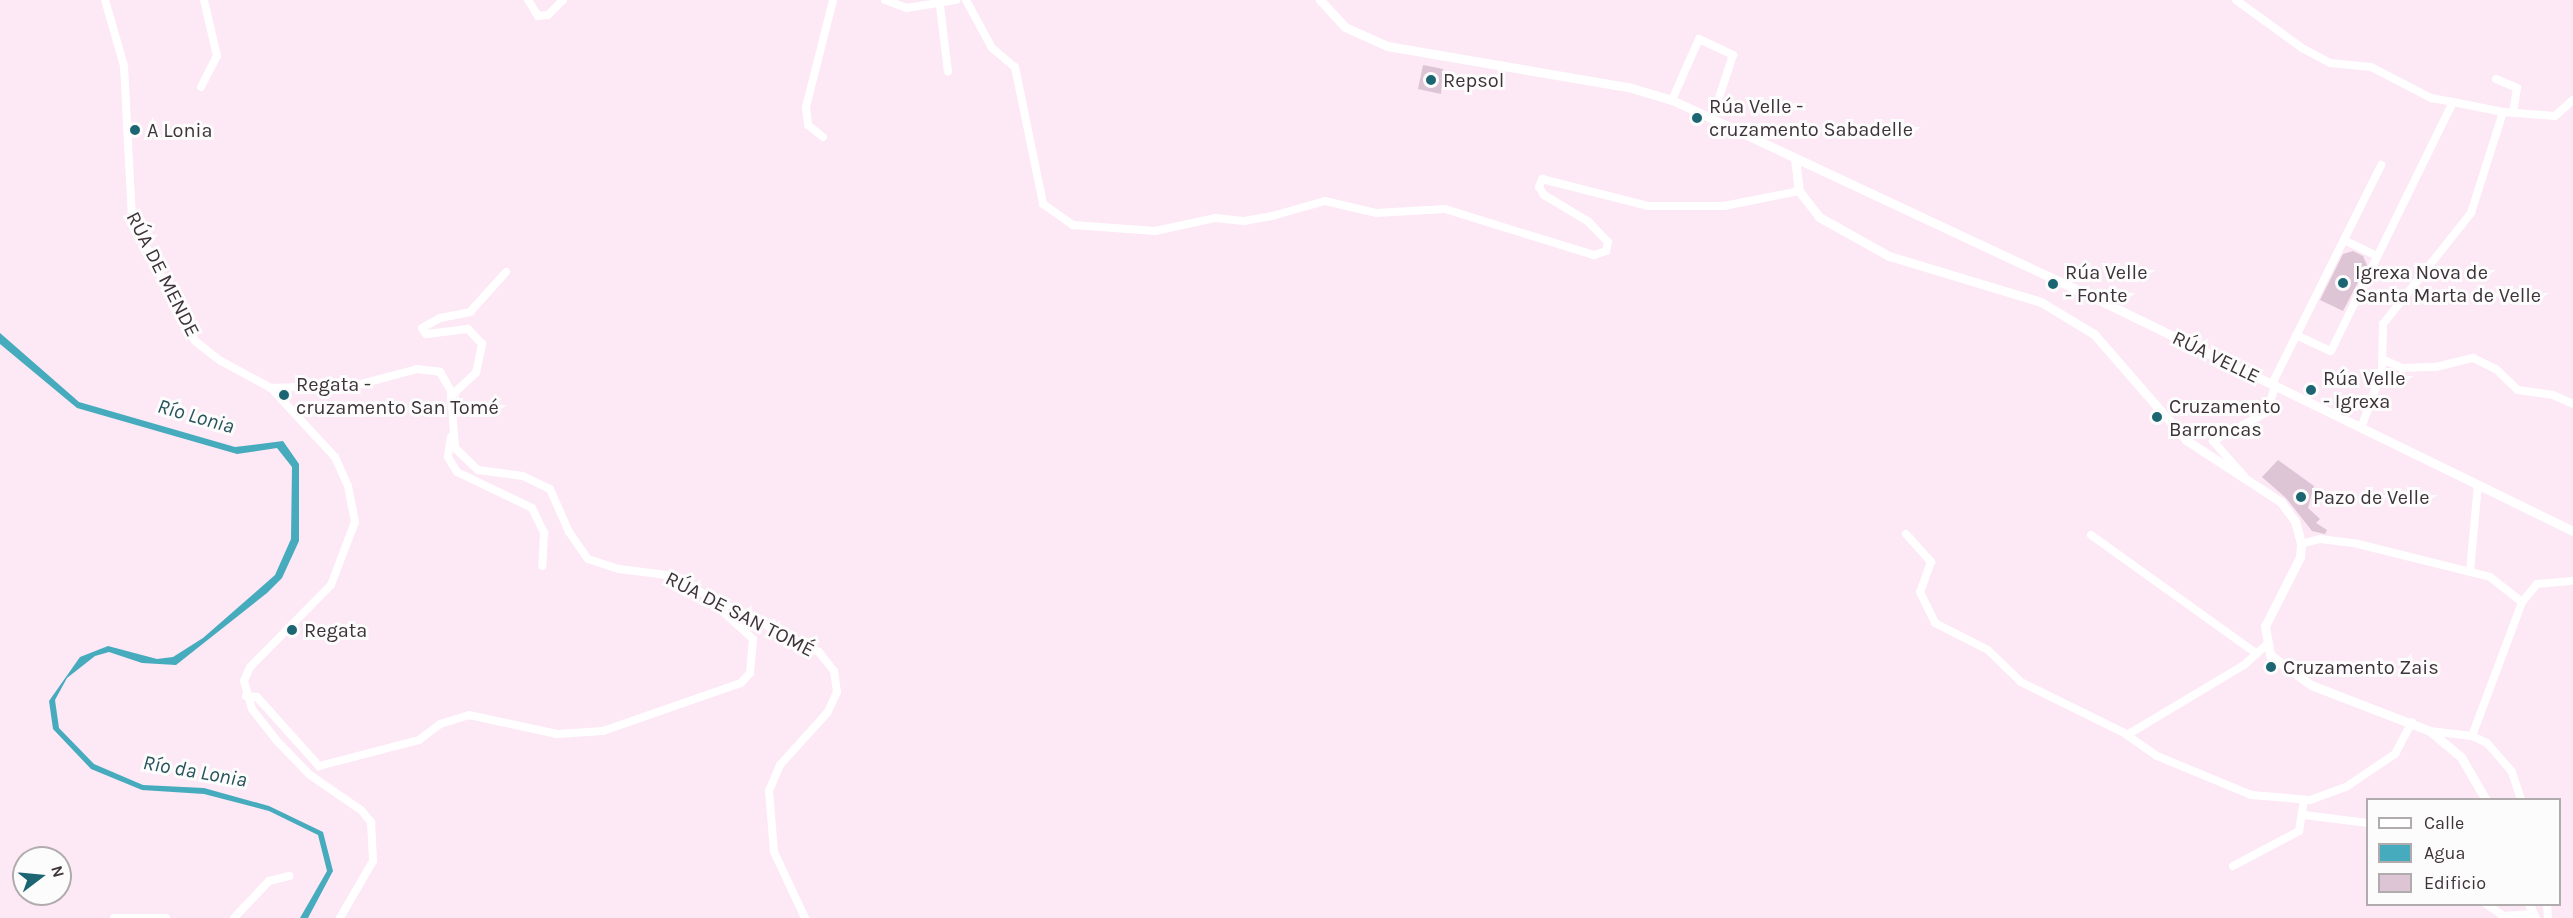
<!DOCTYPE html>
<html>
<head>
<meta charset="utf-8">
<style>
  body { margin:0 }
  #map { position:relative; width:2573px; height:918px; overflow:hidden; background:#fde8f5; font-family:Karla,sans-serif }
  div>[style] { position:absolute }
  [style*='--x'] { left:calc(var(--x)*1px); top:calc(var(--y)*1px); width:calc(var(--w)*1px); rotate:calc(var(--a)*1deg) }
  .water>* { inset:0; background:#47abbe }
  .building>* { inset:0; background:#dec5d5 }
  .minor>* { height:8px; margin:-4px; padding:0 4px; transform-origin:4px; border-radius:4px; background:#fff }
  .tertiary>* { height:9px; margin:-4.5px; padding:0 4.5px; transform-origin:4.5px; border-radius:4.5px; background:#fff }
  .dots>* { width:16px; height:16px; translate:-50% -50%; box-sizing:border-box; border:3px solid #fcfcfc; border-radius:50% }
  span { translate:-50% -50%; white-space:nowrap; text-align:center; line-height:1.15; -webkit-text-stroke:6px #fcfcfc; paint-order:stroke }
  .poi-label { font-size:20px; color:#3d3339 }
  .left { translate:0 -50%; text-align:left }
  .street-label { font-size:20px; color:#3d3339 }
  .water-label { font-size:21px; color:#27535b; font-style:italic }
  .legend { position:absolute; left:2366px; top:798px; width:195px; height:108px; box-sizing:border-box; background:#fcfcfc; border:2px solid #b0acae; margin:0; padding:8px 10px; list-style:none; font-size:18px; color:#3d3339 }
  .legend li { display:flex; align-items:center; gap:12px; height:30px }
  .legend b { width:30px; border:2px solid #b0acae }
  .north { position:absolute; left:12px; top:846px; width:60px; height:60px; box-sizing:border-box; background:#fcfcfc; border:2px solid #b0acae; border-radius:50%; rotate:74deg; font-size:16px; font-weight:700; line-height:24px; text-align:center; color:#3d3339 }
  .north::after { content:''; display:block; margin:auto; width:21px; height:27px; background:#1c6572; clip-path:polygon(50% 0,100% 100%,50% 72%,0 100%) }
</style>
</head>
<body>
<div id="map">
  <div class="water">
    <div style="clip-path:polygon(0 333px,79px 402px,235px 447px,283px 441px,299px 464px,299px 541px,282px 578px,267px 593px,176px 665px,142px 663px,109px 652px,95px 656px,67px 678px,55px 700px,59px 728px,94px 764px,143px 785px,204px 788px,269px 806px,323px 832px,333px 871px,308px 918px,300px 918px,327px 871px,318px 835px,269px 811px,204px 794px,142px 790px,91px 769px,53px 729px,49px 701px,80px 657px,108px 646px,157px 659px,173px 657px,203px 638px,275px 575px,291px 539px,292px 467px,277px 448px,237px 454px,77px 408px,0 344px)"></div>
  </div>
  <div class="building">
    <div style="clip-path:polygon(1423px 65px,1443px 69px,1441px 94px,1418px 89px)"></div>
    <div style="clip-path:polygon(2353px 251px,2363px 256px,2367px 265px,2343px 311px,2320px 300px,2343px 254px)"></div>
    <div style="clip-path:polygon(2278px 460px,2314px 486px,2308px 508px,2320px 519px,2316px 523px,2327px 530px,2325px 534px,2312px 531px,2286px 498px,2262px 477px)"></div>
  </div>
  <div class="minor">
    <div style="--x:105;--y:0;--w:69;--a:73.9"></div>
    <div style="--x:124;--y:66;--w:154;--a:87"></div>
    <div style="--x:132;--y:220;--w:136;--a:62.5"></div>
    <div style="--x:195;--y:341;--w:33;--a:38"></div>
    <div style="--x:221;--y:361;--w:57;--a:28.4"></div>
    <div style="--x:271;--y:388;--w:94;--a:47.2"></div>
    <div style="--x:335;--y:457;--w:32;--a:66"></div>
    <div style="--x:348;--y:486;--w:37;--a:79"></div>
    <div style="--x:355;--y:522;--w:67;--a:110.9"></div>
    <div style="--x:331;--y:585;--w:115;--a:134.6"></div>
    <div style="--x:250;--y:667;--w:15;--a:113"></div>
    <div style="--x:244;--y:681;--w:29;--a:74"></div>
    <div style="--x:252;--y:709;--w:41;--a:52"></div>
    <div style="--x:277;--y:741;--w:47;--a:45.9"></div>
    <div style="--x:310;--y:775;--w:62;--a:34.5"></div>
    <div style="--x:361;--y:810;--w:16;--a:50"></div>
    <div style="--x:371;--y:822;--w:39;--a:87"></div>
    <div style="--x:373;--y:861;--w:66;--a:120.1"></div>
    <div style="--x:528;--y:0;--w:19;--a:58"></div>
    <div style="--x:538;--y:16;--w:10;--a:-6"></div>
    <div style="--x:548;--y:15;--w:21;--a:-45"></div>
    <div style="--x:885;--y:0;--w:23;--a:20"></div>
    <div style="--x:907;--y:8;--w:50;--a:-9.3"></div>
    <div style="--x:966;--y:0;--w:55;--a:61.6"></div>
    <div style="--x:992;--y:48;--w:30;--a:40"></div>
    <div style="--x:1015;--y:67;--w:140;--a:78.4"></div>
    <div style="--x:1043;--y:204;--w:37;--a:35"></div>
    <div style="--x:1073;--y:225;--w:82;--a:4.2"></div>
    <div style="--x:1155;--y:231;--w:61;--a:-12.2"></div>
    <div style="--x:1215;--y:218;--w:29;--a:6"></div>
    <div style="--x:1244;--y:221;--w:28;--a:-10"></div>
    <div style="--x:1272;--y:216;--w:55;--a:-15.8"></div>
    <div style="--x:1325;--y:201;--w:52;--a:13.2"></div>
    <div style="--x:1376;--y:213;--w:69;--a:-3.3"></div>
    <div style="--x:1445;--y:209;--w:156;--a:17.2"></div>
    <div style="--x:1594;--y:255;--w:13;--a:-18"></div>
    <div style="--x:1606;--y:251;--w:9;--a:-77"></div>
    <div style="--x:1608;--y:242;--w:28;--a:-134"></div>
    <div style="--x:1589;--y:222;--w:52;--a:-149"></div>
    <div style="--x:1544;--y:195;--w:9;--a:-122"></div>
    <div style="--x:1539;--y:187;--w:9;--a:-69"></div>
    <div style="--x:1542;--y:179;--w:109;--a:14.3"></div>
    <div style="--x:1648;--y:206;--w:76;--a:0"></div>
    <div style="--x:1724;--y:206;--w:76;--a:-11.3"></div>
    <div style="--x:2236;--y:0;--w:82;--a:36"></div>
    <div style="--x:2302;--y:48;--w:32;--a:28"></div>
    <div style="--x:2330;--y:63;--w:41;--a:5.6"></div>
    <div style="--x:2371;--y:67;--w:68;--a:27.3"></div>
    <div style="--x:2431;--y:98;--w:22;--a:10"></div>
    <div style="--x:940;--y:6;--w:66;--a:83.1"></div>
    <div style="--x:2496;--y:79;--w:23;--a:23"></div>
    <div style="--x:2517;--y:88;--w:24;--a:99"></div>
    <div style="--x:201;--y:87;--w:35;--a:-63"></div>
    <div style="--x:217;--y:56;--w:57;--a:-103.1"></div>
    <div style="--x:1672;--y:100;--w:67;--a:-66.1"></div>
    <div style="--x:1699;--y:39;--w:38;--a:25"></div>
    <div style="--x:1733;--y:55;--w:67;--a:108.2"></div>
    <div style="--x:823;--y:137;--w:19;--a:-141"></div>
    <div style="--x:808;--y:125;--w:18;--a:-96"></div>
    <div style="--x:806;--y:107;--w:110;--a:-75.8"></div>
    <div style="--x:2344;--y:240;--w:37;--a:26"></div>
    <div style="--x:2296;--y:335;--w:38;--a:25"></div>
    <div style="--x:2331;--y:351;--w:277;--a:-63.9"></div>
    <div style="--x:2453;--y:102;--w:51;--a:11.3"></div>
    <div style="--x:2384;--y:360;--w:20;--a:24"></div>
    <div style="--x:2402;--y:368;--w:34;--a:-2"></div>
    <div style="--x:2436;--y:367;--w:38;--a:-14"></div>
    <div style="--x:2473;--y:358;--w:25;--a:26"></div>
    <div style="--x:2496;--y:369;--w:30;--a:44"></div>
    <div style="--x:2518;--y:390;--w:35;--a:8"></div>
    <div style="--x:2553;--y:395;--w:22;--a:24"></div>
    <div style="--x:2272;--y:384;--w:245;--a:-63.5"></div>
    <div style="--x:271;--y:388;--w:86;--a:-2"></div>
    <div style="--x:357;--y:385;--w:62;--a:-14.9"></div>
    <div style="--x:417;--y:369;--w:23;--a:7"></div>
    <div style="--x:440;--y:372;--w:22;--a:60"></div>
    <div style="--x:451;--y:391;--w:57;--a:86"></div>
    <div style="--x:455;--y:448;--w:32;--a:44"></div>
    <div style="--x:478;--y:470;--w:45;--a:7.6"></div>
    <div style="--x:523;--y:476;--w:30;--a:26"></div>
    <div style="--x:550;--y:489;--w:47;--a:66.2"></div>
    <div style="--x:569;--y:532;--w:33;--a:55"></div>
    <div style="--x:588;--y:559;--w:33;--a:18"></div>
    <div style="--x:619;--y:569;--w:48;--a:7.1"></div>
    <div style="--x:667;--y:575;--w:170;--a:26.9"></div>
    <div style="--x:819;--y:652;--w:24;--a:52"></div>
    <div style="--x:834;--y:671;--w:21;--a:82"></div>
    <div style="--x:837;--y:692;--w:23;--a:115"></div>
    <div style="--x:827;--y:713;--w:70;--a:132.1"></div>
    <div style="--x:780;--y:765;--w:28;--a:113"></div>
    <div style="--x:769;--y:791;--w:61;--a:85.3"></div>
    <div style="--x:774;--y:852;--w:73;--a:64.8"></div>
    <div style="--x:451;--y:396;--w:34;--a:-43"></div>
    <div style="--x:476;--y:373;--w:30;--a:-78"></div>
    <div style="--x:482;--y:344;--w:21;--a:-133"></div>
    <div style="--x:468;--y:329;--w:42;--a:173.2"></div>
    <div style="--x:426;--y:334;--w:7;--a:-124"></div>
    <div style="--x:422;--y:328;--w:21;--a:-29"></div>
    <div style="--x:440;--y:318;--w:31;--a:-11"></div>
    <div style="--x:470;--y:312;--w:54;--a:-48"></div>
    <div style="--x:2361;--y:428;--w:61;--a:-69.8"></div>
    <div style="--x:2382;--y:371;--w:47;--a:-88.8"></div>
    <div style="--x:2383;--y:324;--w:142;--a:-51.6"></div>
    <div style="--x:2471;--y:213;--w:106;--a:-72.4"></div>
    <div style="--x:2503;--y:112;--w:52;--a:4.4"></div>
    <div style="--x:2555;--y:116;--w:24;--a:-42"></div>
    <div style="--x:451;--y:437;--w:20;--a:99"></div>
    <div style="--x:448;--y:457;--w:17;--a:59"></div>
    <div style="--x:457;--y:472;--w:83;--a:25.6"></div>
    <div style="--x:532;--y:508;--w:28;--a:64"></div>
    <div style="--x:544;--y:533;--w:33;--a:93"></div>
    <div style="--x:2244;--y:476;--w:47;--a:-131.5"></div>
    <div style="--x:2213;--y:441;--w:61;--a:-28.2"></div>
    <div style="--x:2267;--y:412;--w:28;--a:-73"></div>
    <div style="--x:1906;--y:534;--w:38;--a:48"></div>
    <div style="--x:1931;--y:562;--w:32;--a:110"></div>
    <div style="--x:1920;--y:592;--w:34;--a:64"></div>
    <div style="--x:1935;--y:623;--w:59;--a:27"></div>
    <div style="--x:1988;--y:650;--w:46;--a:44.1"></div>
    <div style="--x:2021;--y:682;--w:115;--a:26.3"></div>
    <div style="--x:2124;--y:733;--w:40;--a:34.9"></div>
    <div style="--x:2157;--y:756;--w:102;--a:22.5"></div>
    <div style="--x:2251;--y:795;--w:59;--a:4.8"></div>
    <div style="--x:2310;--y:800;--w:38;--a:-20"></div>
    <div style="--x:2346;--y:787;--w:59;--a:-34"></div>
    <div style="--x:2395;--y:754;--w:36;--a:-62"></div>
    <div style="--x:2091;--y:535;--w:203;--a:35.6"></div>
    <div style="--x:2301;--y:544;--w:20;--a:-15"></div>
    <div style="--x:2320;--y:539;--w:38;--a:7"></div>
    <div style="--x:2358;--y:544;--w:136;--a:14"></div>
    <div style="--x:2490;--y:577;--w:41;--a:38"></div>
    <div style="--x:2470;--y:572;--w:88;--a:-84.8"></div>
    <div style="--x:246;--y:696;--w:11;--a:5"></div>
    <div style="--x:257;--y:697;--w:93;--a:48.1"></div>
    <div style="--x:319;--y:766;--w:103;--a:-14.6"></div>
    <div style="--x:419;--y:740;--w:26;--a:-37"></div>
    <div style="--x:440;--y:724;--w:30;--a:-17"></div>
    <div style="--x:469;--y:715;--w:90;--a:12.2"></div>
    <div style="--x:557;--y:734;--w:46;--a:-3.7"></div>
    <div style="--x:603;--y:731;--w:146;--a:-19.2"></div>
    <div style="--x:741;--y:683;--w:13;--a:-48"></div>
    <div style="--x:750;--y:673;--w:34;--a:-85"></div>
    <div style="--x:753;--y:639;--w:59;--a:-137.7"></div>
    <div style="--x:2430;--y:731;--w:42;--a:6.8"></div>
    <div style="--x:2472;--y:736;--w:17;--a:25"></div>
    <div style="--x:2487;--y:743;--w:38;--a:49"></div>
    <div style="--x:2512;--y:772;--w:29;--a:72"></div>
    <div style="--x:2127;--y:735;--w:136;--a:-30.9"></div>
    <div style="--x:2244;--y:665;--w:30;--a:-42"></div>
    <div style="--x:2472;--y:736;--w:143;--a:-69.5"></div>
    <div style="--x:2522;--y:602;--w:23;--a:-50"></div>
    <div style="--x:2537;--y:584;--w:36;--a:-5"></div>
    <div style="--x:2304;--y:815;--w:64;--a:7.1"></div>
    <div style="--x:2233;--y:866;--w:75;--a:-27.9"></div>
    <div style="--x:2299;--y:831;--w:31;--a:-81"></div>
    <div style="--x:2486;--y:904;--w:22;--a:34"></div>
    <div style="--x:2504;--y:916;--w:29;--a:-4"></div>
    <div style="--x:2547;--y:904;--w:14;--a:86"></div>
    <div style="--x:114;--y:918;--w:52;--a:0"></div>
    <div style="--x:234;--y:918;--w:51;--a:-46.6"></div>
    <div style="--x:269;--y:881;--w:21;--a:-14"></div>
  </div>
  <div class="tertiary">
    <div style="--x:1320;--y:0;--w:37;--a:47"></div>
    <div style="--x:1345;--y:27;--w:46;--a:24.3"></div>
    <div style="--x:1387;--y:46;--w:244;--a:9.7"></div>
    <div style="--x:1628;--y:87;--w:46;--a:16.5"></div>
    <div style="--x:1672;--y:100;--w:463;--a:25.1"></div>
    <div style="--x:2091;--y:296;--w:536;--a:25.99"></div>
    <div style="--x:1795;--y:159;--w:32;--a:83"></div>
    <div style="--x:1799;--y:191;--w:33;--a:52"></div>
    <div style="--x:1819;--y:217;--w:80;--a:29.1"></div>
    <div style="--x:1889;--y:256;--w:159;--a:16.8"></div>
    <div style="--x:2041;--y:302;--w:62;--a:31.1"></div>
    <div style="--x:2094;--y:334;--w:140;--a:49"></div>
    <div style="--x:2186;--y:440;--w:113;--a:33.1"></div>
    <div style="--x:2281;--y:502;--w:24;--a:54"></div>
    <div style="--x:2295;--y:521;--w:24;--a:75"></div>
    <div style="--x:2301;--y:544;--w:13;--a:94"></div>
    <div style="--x:2300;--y:557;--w:77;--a:116.9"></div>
    <div style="--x:2265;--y:626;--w:29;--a:80"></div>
    <div style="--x:2270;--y:655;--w:51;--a:36.2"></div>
    <div style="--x:2311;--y:685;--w:128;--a:21.1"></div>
    <div style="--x:2430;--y:731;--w:40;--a:40"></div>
    <div style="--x:2461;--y:757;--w:50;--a:59.8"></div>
    <div style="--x:2529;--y:904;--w:15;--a:67"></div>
  </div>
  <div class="dots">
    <div style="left:1431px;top:80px;background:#1c6572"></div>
    <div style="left:1697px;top:118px;background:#1c6572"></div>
    <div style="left:135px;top:130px;background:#1c6572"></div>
    <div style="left:2343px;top:283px;background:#1c6572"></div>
    <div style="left:2053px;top:284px;background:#1c6572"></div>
    <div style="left:2311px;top:390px;background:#1c6572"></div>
    <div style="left:284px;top:395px;background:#1c6572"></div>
    <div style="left:2157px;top:417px;background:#1c6572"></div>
    <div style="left:2301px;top:497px;background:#1c6572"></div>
    <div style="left:292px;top:630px;background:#1c6572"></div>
    <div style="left:2271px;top:667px;background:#1c6572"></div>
  </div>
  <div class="poi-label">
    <span class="left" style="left:1443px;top:80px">Repsol</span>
    <span class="left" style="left:1709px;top:118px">Rúa Velle -<br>cruzamento Sabadelle</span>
    <span class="left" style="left:147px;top:130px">A Lonia</span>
    <span class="left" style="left:2065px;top:284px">Rúa Velle<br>- Fonte</span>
    <span class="left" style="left:2355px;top:284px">Igrexa Nova de<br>Santa Marta de Velle</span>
    <span class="left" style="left:2323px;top:390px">Rúa Velle<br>- Igrexa</span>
    <span class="left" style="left:296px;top:396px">Regata -<br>cruzamento San Tomé</span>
    <span class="left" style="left:2169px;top:418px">Cruzamento<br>Barroncas</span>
    <span class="left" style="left:2313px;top:497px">Pazo de Velle</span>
    <span class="left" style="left:304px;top:630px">Regata</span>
    <span class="left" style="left:2283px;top:667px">Cruzamento Zais</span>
  </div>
  <div class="street-label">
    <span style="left:163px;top:274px;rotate:63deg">RÚA DE MENDE</span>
    <span style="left:2216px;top:357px;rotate:26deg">RÚA VELLE</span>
    <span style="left:740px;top:614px;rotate:27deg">RÚA DE SAN TOMÉ</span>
  </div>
  <div class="water-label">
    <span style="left:196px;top:416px;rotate:16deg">Río Lonia</span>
    <span style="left:195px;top:771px;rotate:10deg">Río da Lonia</span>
  </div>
  <ul class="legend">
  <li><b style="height:8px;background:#fff"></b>Calle</li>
  <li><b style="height:16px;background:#47abbe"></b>Agua</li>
  <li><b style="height:16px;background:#dec5d5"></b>Edificio</li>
  </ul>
  <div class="north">N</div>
</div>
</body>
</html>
